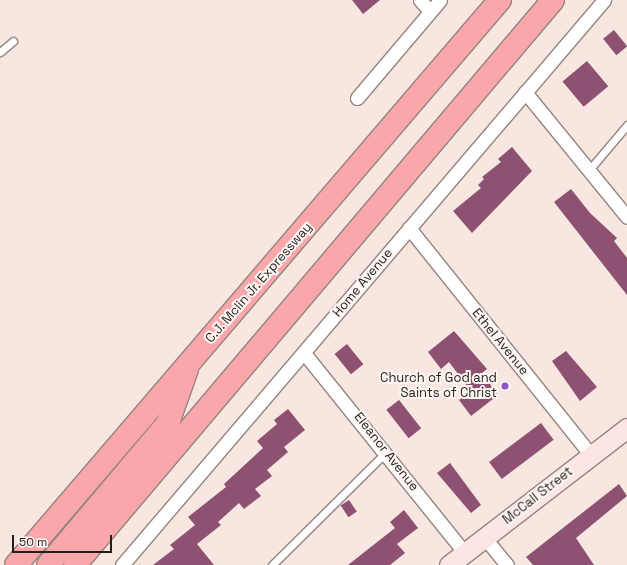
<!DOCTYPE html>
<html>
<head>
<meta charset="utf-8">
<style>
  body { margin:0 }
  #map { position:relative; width:627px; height:565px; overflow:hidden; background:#f8e6e0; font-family:"Space Grotesk",sans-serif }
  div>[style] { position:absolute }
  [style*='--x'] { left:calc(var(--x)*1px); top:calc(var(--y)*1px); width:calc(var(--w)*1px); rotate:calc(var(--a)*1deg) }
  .building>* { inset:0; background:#8e5172; transform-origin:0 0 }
  .roads { filter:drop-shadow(1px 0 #95857f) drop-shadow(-1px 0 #95857f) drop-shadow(0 1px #95857f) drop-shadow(0 -1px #95857f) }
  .lane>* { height:7px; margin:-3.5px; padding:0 3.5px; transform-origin:3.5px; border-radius:3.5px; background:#fff }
  .street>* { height:13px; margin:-6.5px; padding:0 6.5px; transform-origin:6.5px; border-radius:6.5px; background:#fff }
  .secondary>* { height:19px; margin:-9.5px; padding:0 9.5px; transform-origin:9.5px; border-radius:9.5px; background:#fde5e6 }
  .highway>* { height:22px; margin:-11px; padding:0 11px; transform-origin:11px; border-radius:11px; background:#f9a7ab }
  .dots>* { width:11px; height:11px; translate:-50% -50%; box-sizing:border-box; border:2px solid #fdf6f3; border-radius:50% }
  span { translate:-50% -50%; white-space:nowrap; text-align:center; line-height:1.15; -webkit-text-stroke:4px #fdf6f3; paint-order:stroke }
  .street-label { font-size:13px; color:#241e1b }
  .poi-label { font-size:13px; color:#241e1b }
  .right { translate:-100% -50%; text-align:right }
  .scale { position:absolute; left:12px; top:535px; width:100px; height:18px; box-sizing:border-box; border:2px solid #241e1b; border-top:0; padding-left:5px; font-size:12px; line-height:14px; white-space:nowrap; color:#241e1b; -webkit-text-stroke:3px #fdf6f3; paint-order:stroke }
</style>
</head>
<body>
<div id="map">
  <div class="building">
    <div style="clip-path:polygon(352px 0,380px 0,363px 14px)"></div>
    <div style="left:614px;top:30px;width:21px;height:14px;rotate:51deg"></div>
    <div style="left:587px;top:61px;width:33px;height:32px;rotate:50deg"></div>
    <div style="clip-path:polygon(512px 147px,532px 171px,472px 233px,453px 211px,481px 188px,478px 185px,484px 179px,482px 177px,501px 162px,498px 159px)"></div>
    <div style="clip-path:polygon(571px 189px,590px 213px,617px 238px,614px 241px,627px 258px,627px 295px,554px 202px)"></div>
    <div style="clip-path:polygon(454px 331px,487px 369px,482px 373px,498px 395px,471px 416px,459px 400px,471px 391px,449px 362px,441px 369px,428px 352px)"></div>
    <div style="left:347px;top:344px;width:26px;height:16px;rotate:51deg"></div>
    <div style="clip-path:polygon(566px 351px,597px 387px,580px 401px,552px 361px)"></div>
    <div style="left:399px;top:400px;width:36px;height:16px;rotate:52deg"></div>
    <div style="clip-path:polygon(288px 409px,305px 430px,284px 447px,288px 452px,267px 470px,272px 476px,255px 489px,261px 496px,244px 509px,239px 503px,218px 522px,221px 525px,197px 544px,214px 565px,153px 565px,174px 549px,170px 545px,195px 525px,188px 517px,226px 487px,224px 484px,263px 448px,257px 441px,277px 424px,274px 420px)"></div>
    <div style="left:541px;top:423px;width:21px;height:65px;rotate:53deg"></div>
    <div style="clip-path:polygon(450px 463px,481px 505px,471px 513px,437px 473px)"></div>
    <div style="clip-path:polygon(619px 484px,627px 496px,576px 538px,594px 565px,533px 565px,526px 557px)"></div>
    <div style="left:349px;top:500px;width:14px;height:10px;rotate:56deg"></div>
    <div style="clip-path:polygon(404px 510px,418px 528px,397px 544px,405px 553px,390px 565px,348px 565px,395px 528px,390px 522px)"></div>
  </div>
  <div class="roads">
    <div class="lane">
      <div style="--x:0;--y:52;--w:17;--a:-40"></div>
      <div style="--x:589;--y:170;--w:59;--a:-49.8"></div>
      <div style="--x:272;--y:565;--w:161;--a:-44.7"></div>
    </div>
    <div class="street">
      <div style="--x:420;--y:0;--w:15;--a:48"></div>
      <div style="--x:525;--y:92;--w:161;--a:50.8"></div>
      <div style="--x:357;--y:98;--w:128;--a:-49.7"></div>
      <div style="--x:409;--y:228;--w:291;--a:51.3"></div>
      <div style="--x:304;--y:353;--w:257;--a:51.2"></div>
      <div style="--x:485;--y:538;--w:35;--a:51"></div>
      <div style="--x:122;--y:565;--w:743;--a:-49.53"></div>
    </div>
    <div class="secondary">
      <div style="--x:449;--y:565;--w:225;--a:-37.6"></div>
    </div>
    <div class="highway">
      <div style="--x:16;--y:565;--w:744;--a:-49.42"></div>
      <div style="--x:48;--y:565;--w:186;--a:-49.8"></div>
      <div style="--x:168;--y:423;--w:57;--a:-70.6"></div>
      <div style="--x:75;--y:565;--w:740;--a:-49.77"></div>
    </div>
  </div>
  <div class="dots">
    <div style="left:505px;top:386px;background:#8c53ca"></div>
  </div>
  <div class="street-label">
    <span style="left:259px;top:283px;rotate:-49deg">C.J. Mclin Jr. Expressway</span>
    <span style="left:363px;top:283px;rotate:-50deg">Home Avenue</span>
    <span style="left:500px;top:342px;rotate:51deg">Ethel Avenue</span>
    <span style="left:386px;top:452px;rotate:52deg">Eleanor Avenue</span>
    <span style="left:538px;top:496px;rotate:-38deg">McCall Street</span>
  </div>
  <div class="poi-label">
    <span class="right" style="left:497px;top:386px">Church of God and<br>Saints of Christ</span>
  </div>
  <div class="scale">50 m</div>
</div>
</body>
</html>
